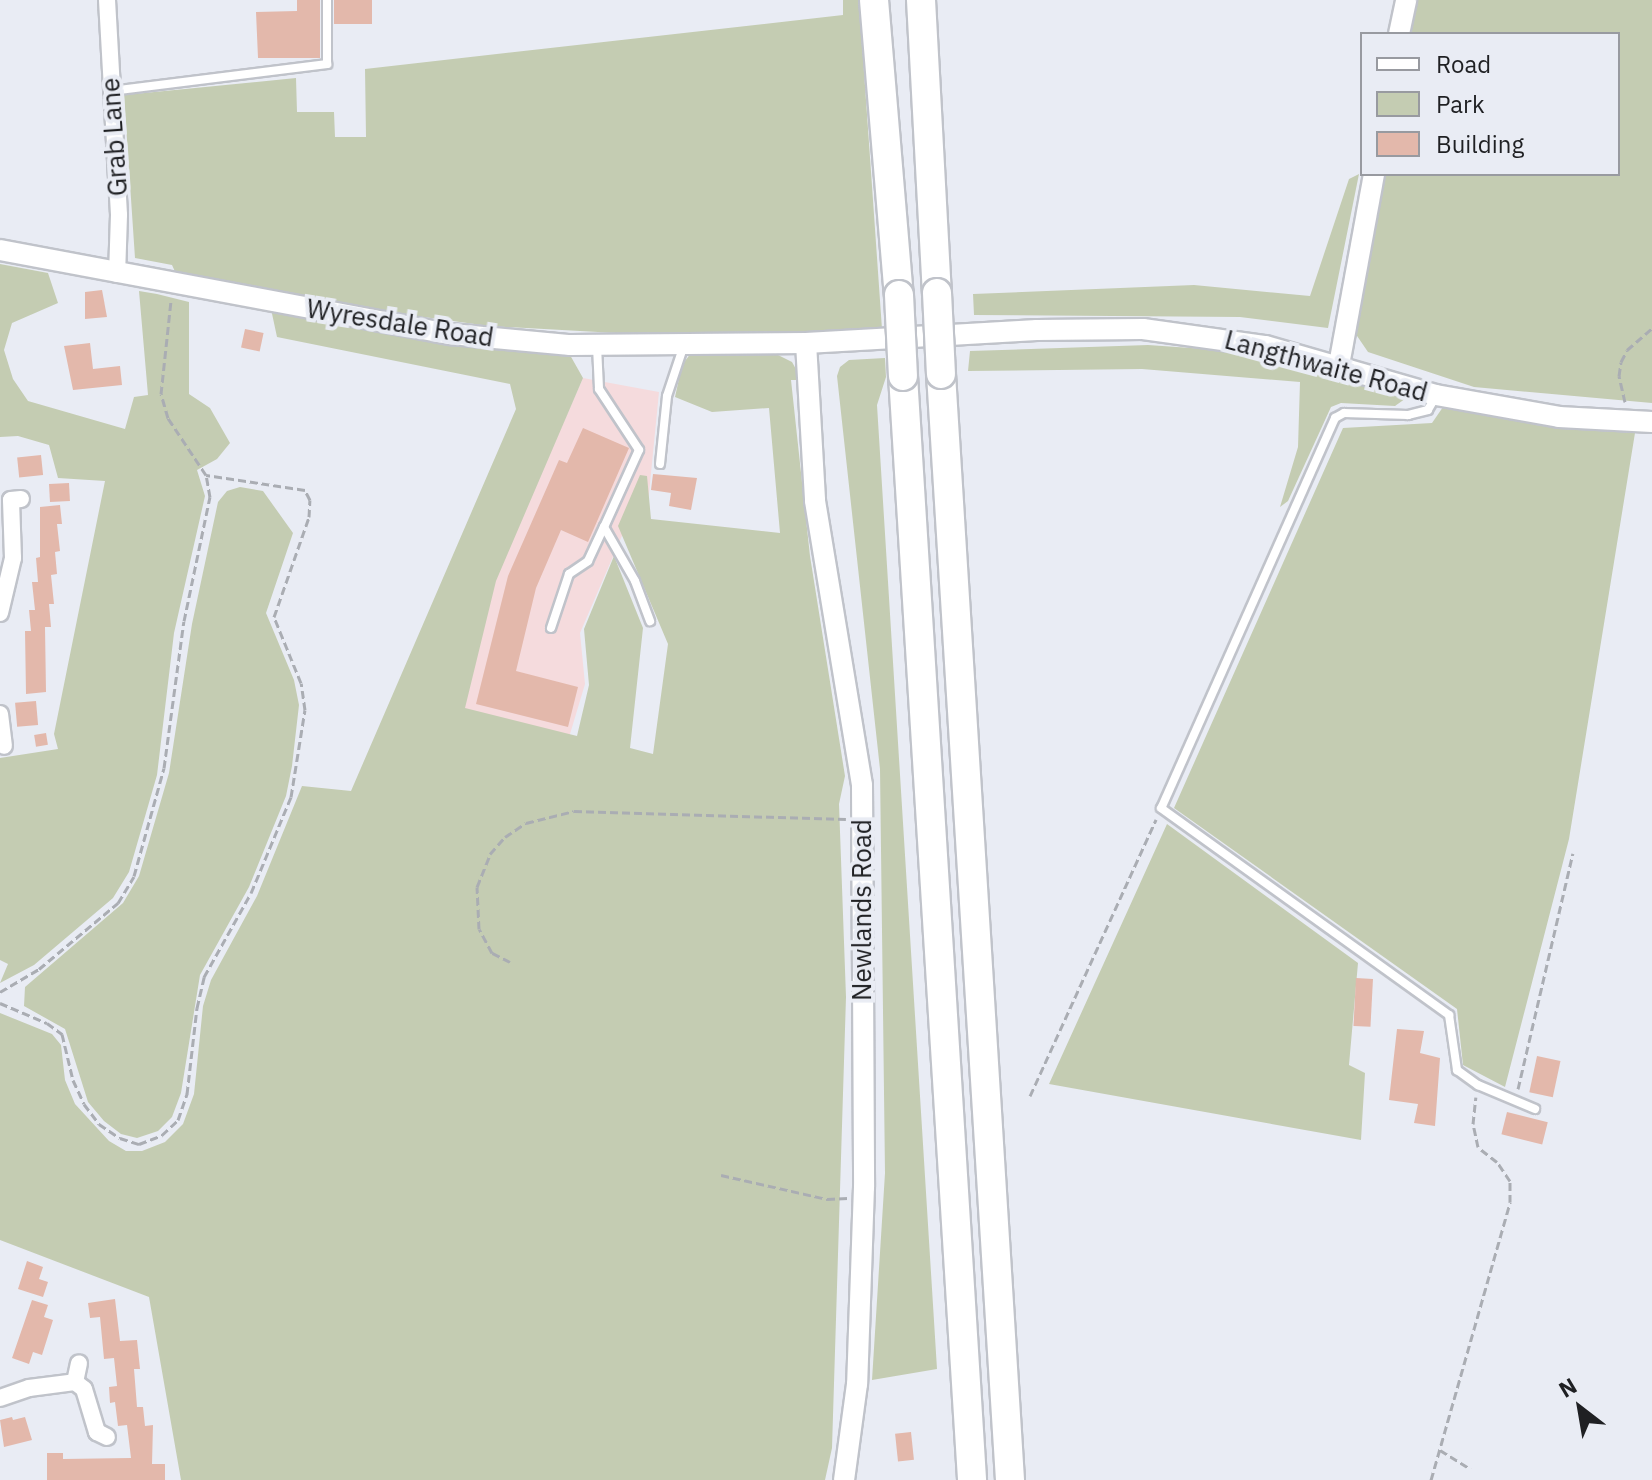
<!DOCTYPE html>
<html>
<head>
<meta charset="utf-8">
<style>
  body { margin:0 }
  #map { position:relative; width:1652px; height:1480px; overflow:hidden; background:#e9ecf4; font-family:"IBM Plex Sans",sans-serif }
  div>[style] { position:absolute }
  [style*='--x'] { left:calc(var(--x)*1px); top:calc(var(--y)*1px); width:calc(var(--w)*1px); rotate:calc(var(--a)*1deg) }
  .industrial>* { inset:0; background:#f5dbdd }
  .green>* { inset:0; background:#c4ccb2 }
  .building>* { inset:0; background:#e3b8ab; transform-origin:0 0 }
  .path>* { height:3px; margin-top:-1.5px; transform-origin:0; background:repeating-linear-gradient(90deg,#aaadb3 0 8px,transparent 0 12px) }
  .roads { filter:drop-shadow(2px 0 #c0c3ca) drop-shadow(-2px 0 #c0c3ca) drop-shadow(0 2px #c0c3ca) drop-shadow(0 -2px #c0c3ca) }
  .service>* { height:8px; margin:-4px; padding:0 4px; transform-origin:4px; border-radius:4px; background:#fff }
  .minor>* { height:16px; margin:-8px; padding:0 8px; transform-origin:8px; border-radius:8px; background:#fff }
  .tertiary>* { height:20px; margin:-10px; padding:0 10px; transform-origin:10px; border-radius:10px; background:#fff }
  .motorway>* { height:28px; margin:-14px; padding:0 14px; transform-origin:14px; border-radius:14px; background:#fff }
  .bridges { filter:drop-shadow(2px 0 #c0c3ca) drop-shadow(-2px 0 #c0c3ca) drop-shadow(0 2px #c0c3ca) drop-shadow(0 -2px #c0c3ca) }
  .motorway-bridge>* { height:28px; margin:-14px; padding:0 14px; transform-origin:14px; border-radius:14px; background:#fff }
  span { translate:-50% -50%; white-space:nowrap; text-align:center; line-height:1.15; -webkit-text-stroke:8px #e9ecf4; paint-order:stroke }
  .street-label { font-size:26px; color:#1f2023 }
  .legend { position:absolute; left:1360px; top:32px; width:260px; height:144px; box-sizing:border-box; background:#e9ecf4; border:2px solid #989aa0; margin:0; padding:10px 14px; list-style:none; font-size:24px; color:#1f2023 }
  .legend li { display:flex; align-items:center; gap:16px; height:40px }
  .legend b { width:40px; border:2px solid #989aa0 }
  .north { position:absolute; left:1540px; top:1368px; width:80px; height:80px; -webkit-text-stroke:6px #e9ecf4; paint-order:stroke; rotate:329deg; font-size:22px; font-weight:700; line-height:32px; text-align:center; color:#1f2023 }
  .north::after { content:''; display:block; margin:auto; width:28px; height:36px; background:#1f2023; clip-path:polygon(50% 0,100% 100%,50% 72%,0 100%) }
</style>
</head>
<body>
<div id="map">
  <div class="industrial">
    <div style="clip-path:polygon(583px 378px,659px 392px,645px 534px,624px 531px,580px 633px,585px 684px,561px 764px,423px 741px)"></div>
  </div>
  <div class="green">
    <div style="clip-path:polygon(843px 0,859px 0,882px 329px,670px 336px,489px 326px,293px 299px,177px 276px,172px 265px,135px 258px,124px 95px,296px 78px,297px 112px,334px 112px,335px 137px,366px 137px,365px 69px,843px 15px)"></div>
    <div style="clip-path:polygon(1417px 0,1652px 0,1652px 403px,1474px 387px,1368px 352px,1353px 330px,1383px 174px,1618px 174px,1618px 34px,1410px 34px)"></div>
    <div style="clip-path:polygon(1359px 174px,1328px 328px,1240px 317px,974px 315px,973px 294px,1194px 285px,1310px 296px,1349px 179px)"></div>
    <div style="clip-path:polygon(0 264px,48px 273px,58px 303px,12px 323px,4px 350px,13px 379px,28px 401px,125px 429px,134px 397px,148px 395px,139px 291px,157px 294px,189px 302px,189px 394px,210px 408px,230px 443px,217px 459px,197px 470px,205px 496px,174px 633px,157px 775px,129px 872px,113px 898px,34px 965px,0 983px,8px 964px,0 960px,0 758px,58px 749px,54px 734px,105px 481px,58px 478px,49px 445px,18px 436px,0 437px)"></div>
    <div style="clip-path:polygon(271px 309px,455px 343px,570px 355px,583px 378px,496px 581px,465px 708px,577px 736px,589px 685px,584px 629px,614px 556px,643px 628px,630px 748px,653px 754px,668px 644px,618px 526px,640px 475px,647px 476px,651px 519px,780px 533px,769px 408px,712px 412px,675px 397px,682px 365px,691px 353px,772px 352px,792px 362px,797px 371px,798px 380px,791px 380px,810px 556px,845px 776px,839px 804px,846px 997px,832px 1448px,825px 1480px,181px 1480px,149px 1297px,0 1240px,0 1013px,52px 1034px,61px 1045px,65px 1080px,75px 1104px,109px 1141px,126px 1151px,142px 1151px,165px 1142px,183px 1124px,194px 1094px,203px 1006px,211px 980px,257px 896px,302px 786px,351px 791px,516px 409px,510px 384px,277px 337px)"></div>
    <div style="clip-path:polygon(1148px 345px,1248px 352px,1328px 366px,1409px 396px,1395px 406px,1341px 403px,1331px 407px,1288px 501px,1280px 507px,1298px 447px,1300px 382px,1142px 369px,968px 371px,970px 351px)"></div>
    <div style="clip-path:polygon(885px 358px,886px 377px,877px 405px,937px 1369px,872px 1380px,885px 1173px,880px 769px,837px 376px,840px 367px,849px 360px)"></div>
    <div style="clip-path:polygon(1443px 407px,1530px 421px,1536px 425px,1635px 433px,1569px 839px,1505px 1087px,1463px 1065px,1457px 1009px,1174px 808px,1343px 428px,1432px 423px)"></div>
    <div style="clip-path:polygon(240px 487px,263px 491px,293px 533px,266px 613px,294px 680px,299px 705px,292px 766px,286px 796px,249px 887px,200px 975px,181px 1093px,172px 1117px,158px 1131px,137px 1138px,121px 1134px,104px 1121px,88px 1102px,65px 1029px,24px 1006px,25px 987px,123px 903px,139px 876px,169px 773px,192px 624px,218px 502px,227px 491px)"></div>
    <div style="clip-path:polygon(1167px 824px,1358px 963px,1349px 1065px,1365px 1073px,1361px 1140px,1049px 1084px)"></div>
  </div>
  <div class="building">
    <div style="clip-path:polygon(297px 0,320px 0,320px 58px,258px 58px,256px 12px,297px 11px)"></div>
    <div style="left:334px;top:0;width:38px;height:24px"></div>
    <div style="clip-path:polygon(102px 290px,107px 317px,85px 319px,85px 292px)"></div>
    <div style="left:245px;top:329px;width:19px;height:19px;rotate:12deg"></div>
    <div style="clip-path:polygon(90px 343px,93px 369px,120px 366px,122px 385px,73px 390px,64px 346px)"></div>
    <div style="clip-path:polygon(583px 428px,629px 448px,588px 542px,561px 530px,536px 588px,516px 671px,578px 687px,568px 727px,476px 704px,508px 576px,559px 460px,567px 463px)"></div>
    <div style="left:41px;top:455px;width:20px;height:24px;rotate:84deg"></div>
    <div style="clip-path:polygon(653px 474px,697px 478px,691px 510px,669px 506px,671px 493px,651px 490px)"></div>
    <div style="left:69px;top:483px;width:18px;height:20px;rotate:87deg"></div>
    <div style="clip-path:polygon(60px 505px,62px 524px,57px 524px,60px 551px,55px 552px,57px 574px,51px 575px,54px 604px,49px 604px,51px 627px,45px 627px,46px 692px,26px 694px,25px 631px,31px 631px,29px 610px,35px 610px,32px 582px,38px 582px,36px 558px,40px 557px,40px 507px)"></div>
    <div style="left:36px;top:701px;width:24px;height:21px;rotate:85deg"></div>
    <div style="left:46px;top:733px;width:12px;height:12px;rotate:81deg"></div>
    <div style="left:1356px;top:978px;width:17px;height:48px;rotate:3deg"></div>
    <div style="clip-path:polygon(1397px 1029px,1424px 1031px,1420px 1053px,1440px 1058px,1435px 1126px,1414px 1123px,1418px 1104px,1389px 1100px)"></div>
    <div style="left:1537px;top:1056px;width:24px;height:37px;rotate:12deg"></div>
    <div style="left:1507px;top:1112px;width:42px;height:23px;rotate:14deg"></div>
    <div style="clip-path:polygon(27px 1261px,43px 1267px,39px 1279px,48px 1282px,43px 1297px,18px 1289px)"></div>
    <div style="clip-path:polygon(115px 1299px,120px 1341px,137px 1340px,140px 1369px,134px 1369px,137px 1407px,143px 1407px,145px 1426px,153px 1425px,152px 1464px,165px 1464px,165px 1480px,47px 1480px,47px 1453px,63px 1453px,63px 1459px,131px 1458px,127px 1425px,118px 1426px,115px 1402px,110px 1403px,109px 1387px,117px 1386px,114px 1358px,104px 1359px,100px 1317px,90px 1318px,88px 1303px)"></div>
    <div style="clip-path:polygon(32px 1300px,48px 1305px,44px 1317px,53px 1320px,42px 1355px,33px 1352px,29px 1364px,12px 1358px)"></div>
    <div style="clip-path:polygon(12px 1417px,13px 1420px,25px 1417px,32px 1440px,4px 1447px,0 1420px)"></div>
    <div style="left:911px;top:1432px;width:28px;height:16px;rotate:84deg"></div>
  </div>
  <div class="path">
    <div style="--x:1625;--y:402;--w:27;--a:-103"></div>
    <div style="--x:1619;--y:376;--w:14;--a:-82"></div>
    <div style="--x:1621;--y:362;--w:13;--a:-63"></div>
    <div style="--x:1627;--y:350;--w:33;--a:-41"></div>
    <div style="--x:510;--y:962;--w:20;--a:-153"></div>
    <div style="--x:492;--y:953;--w:27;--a:-118"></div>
    <div style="--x:479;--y:929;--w:42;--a:-92.7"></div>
    <div style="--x:477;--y:887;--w:35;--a:-68"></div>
    <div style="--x:490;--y:854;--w:23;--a:-49"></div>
    <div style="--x:505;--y:837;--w:25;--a:-34"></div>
    <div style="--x:526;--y:823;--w:49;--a:-14"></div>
    <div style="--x:574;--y:811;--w:272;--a:1.7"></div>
    <div style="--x:0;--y:992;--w:45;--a:-30.5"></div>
    <div style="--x:39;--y:969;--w:103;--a:-39.9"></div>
    <div style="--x:118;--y:903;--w:31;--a:-59"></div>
    <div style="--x:134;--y:876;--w:112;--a:-74.5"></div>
    <div style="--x:164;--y:768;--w:148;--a:-82.3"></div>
    <div style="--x:184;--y:621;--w:127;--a:-78.2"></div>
    <div style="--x:210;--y:497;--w:22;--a:-100"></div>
    <div style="--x:206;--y:475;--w:69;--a:-123.7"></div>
    <div style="--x:168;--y:418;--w:25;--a:-106"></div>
    <div style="--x:161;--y:394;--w:95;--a:-83.9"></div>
    <div style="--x:0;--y:1003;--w:51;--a:23.1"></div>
    <div style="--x:47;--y:1023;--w:19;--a:36"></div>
    <div style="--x:62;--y:1034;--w:47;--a:76.6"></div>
    <div style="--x:73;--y:1080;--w:26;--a:65"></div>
    <div style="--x:84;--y:1104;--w:25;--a:53"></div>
    <div style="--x:99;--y:1124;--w:25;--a:34"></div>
    <div style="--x:120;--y:1138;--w:20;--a:18"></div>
    <div style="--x:139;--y:1144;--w:25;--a:-21"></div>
    <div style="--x:162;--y:1135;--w:22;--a:-43"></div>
    <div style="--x:178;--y:1120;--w:28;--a:-71"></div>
    <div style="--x:187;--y:1094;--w:87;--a:-83.4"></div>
    <div style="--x:197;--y:1008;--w:32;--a:-77"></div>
    <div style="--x:204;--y:977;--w:96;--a:-60.8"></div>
    <div style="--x:251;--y:893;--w:104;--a:-67.4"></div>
    <div style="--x:291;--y:797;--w:88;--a:-80.9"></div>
    <div style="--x:305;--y:710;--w:27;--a:-98"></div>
    <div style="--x:301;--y:683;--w:71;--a:-112.2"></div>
    <div style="--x:274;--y:617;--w:106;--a:-70.7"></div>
    <div style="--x:309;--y:517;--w:17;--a:-87"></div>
    <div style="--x:310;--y:500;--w:11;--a:-117"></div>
    <div style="--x:305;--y:490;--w:100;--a:-171.4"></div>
    <div style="--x:1518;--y:1089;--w:242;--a:-76.9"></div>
    <div style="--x:1030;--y:1096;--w:304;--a:-65.5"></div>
    <div style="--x:721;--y:1175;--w:109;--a:12.8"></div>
    <div style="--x:827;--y:1199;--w:21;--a:-3"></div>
    <div style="--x:1440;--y:1450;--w:36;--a:32"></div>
    <div style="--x:1431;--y:1480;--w:289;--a:-74.1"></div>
    <div style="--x:1510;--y:1202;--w:21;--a:-90"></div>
    <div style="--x:1510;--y:1181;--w:23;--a:-124"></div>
    <div style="--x:1497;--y:1162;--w:24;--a:-142"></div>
    <div style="--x:1478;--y:1147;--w:24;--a:-102"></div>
    <div style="--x:1473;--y:1124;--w:27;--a:-84"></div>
  </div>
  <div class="roads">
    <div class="service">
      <div style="--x:111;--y:91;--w:218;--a:-7.1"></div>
      <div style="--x:327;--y:64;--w:64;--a:-90"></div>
      <div style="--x:597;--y:346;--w:43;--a:87.3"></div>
      <div style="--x:599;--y:389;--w:73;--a:56.7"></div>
      <div style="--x:639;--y:450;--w:85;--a:114.4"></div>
      <div style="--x:604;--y:527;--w:62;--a:60.1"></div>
      <div style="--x:635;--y:581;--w:43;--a:69.4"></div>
      <div style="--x:1436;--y:396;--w:16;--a:120"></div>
      <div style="--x:1428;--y:410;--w:21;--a:166"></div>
      <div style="--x:1408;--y:415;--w:64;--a:-178.2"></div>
      <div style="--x:1344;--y:413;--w:10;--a:151"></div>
      <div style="--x:1335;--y:418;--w:427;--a:114"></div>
      <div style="--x:1161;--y:808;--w:355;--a:35.7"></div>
      <div style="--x:1449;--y:1015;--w:56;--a:81.7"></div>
      <div style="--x:1457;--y:1070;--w:26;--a:36"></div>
      <div style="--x:1478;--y:1085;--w:62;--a:22.8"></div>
      <div style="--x:660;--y:464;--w:68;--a:-84.1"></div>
      <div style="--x:667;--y:396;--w:54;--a:-71.6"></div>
      <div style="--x:551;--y:628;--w:57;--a:-71.6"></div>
      <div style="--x:569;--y:574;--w:23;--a:-34"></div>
      <div style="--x:588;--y:561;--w:38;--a:-65"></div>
    </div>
    <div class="minor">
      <div style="--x:107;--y:0;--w:215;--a:86.8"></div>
      <div style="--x:119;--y:215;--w:59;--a:91.9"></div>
      <div style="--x:0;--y:613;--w:57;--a:-76.7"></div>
      <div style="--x:13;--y:558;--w:58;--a:-92"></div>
      <div style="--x:11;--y:500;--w:10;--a:-6"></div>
      <div style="--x:0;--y:714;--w:32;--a:83"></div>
      <div style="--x:75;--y:1382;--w:19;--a:-78"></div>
      <div style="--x:0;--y:1398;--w:31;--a:-19"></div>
      <div style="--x:29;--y:1388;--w:46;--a:-7.4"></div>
      <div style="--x:75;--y:1382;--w:11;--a:38"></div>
      <div style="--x:84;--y:1389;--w:45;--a:73.2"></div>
      <div style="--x:97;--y:1432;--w:11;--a:27"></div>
    </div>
    <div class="tertiary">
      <div style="--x:1399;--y:34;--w:35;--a:-78"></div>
      <div style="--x:0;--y:250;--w:459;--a:10.6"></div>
      <div style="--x:451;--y:334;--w:120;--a:5.3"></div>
      <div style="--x:570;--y:345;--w:236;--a:-0.5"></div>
      <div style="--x:806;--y:343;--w:231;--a:-3.2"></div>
      <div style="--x:1037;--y:330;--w:106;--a:-0.5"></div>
      <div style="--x:1143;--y:329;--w:124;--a:7.9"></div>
      <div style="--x:1266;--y:346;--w:177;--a:16.1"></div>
      <div style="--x:1436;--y:395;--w:125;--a:10.1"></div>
      <div style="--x:1559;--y:417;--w:93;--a:3.1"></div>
      <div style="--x:806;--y:343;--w:158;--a:86.7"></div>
      <div style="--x:815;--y:501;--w:288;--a:80.6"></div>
      <div style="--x:862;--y:785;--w:402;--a:89.7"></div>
      <div style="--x:864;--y:1187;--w:197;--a:92"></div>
      <div style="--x:857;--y:1384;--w:97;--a:97.7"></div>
      <div style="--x:1339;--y:365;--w:194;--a:-79.6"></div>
    </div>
    <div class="motorway">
      <div style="--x:874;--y:0;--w:296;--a:85.2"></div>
      <div style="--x:921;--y:0;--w:293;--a:86.9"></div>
      <div style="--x:941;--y:374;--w:1108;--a:86.43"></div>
      <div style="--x:903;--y:376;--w:1106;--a:86.42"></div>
    </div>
  </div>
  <div class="bridges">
    <div class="motorway-bridge">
      <div style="--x:937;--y:293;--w:81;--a:87.2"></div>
      <div style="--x:899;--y:295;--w:81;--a:87.2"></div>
    </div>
  </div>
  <div class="street-label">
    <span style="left:114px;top:137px;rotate:-94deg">Grab Lane</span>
    <span style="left:400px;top:323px;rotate:9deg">Wyresdale Road</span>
    <span style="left:1326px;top:366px;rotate:15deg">Langthwaite Road</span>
    <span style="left:862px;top:910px;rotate:-90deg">Newlands Road</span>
  </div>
  <ul class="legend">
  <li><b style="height:10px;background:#fff"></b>Road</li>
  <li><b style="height:22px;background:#c4ccb2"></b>Park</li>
  <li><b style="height:22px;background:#e3b8ab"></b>Building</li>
  </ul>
  <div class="north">N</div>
</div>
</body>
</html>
